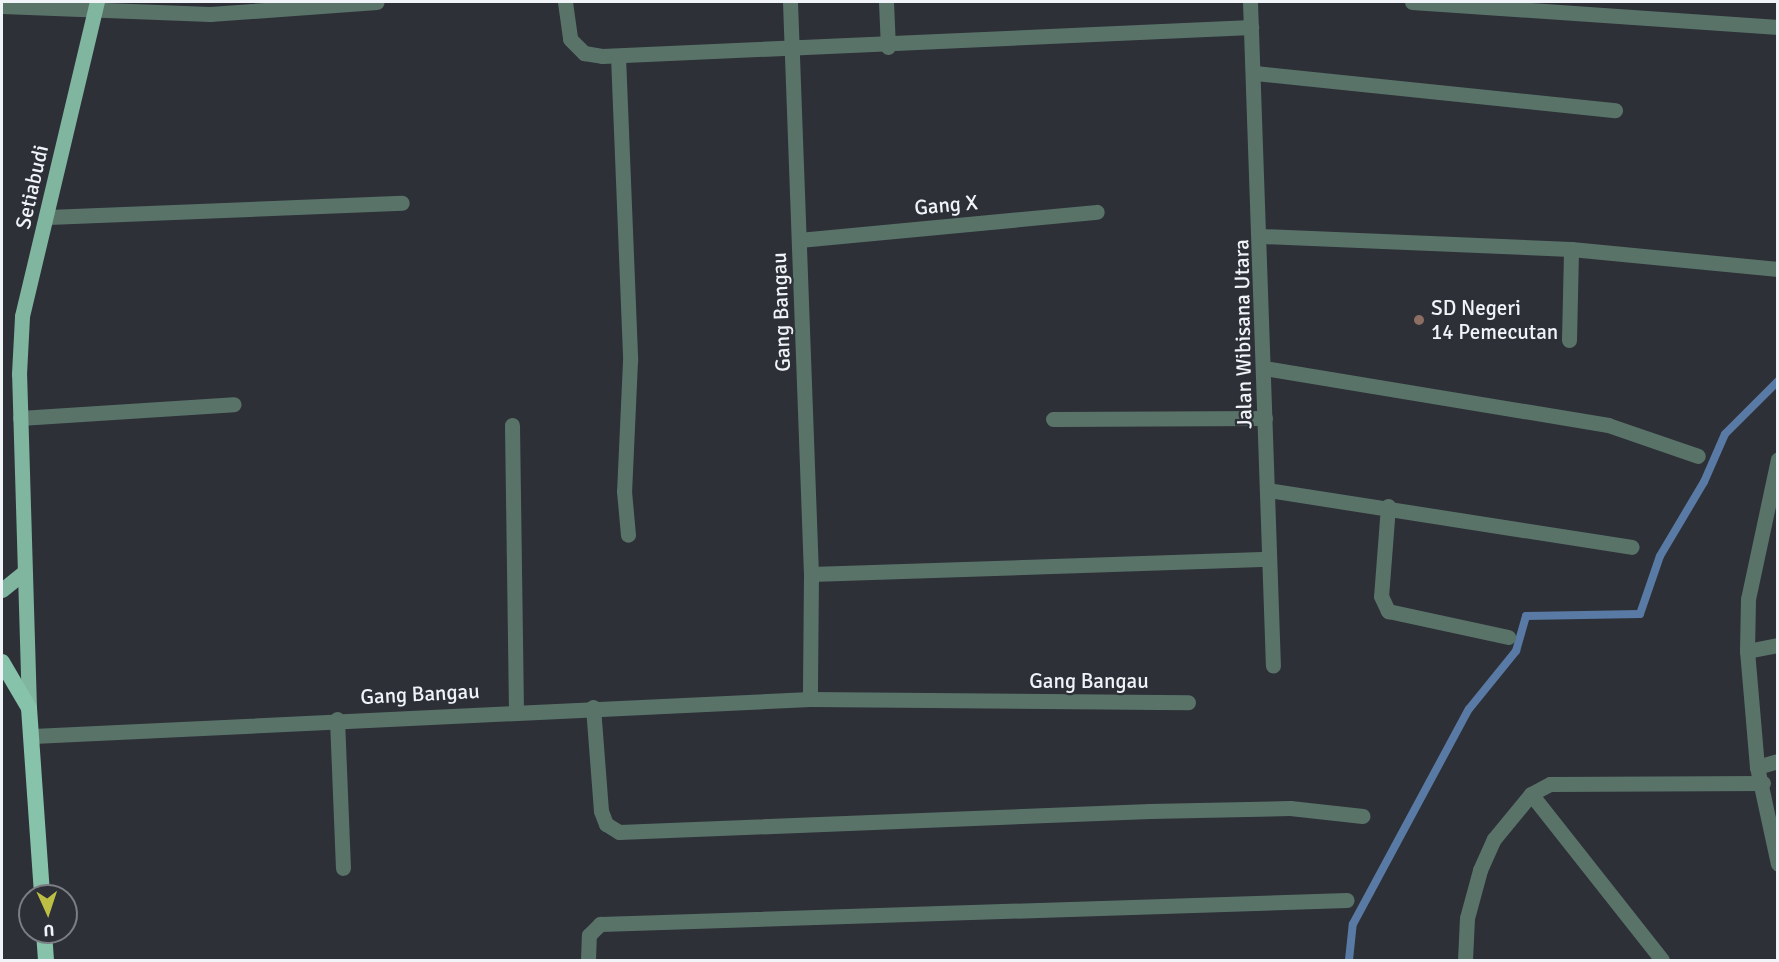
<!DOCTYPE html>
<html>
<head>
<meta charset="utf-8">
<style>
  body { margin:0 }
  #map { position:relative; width:1779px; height:962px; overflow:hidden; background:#2d3037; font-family:Signika,sans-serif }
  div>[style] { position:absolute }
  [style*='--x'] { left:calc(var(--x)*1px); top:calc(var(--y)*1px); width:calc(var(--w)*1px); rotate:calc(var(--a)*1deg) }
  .stream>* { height:8px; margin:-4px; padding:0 4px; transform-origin:4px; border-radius:4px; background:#597aa5 }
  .minor>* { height:15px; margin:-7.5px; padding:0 7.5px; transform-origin:7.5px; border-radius:7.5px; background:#5a7369 }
  .primary>* { height:15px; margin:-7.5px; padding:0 7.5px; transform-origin:7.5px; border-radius:7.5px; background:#80b5a0 }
  .trunk>* { height:16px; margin:-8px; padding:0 8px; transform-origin:8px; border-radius:8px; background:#87c2aa }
  .dots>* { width:16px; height:16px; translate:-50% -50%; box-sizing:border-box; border:3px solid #2d3037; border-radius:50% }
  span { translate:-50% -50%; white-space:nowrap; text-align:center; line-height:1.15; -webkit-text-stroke:4.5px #2d3037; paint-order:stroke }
  .street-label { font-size:21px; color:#f0f3f7 }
  .poi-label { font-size:21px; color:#f0f3f7 }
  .left { translate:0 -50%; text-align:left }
  .frame { position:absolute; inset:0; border:3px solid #f0f3f7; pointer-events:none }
  .north { position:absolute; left:18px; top:884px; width:60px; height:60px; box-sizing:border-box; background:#2d3037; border:2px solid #7b7e84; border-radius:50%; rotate:177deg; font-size:16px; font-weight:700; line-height:24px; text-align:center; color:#f0f3f7 }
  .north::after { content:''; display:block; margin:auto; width:21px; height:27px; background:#bcbf44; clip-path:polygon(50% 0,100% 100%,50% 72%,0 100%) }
</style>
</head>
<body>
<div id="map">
  <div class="stream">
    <div style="--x:1349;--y:960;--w:36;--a:-84"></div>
    <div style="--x:1353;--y:924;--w:244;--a:-61.7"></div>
    <div style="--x:1469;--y:709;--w:75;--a:-51"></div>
    <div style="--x:1516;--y:651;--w:36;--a:-74"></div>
    <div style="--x:1526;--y:616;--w:114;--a:-1"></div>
    <div style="--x:1640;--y:614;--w:61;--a:-71"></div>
    <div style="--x:1660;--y:556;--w:86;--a:-59.3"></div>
    <div style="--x:1704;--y:482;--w:52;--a:-66.4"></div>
    <div style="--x:1725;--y:434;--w:75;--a:-45"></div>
  </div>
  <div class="minor">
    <div style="--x:565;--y:2;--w:37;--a:82"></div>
    <div style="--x:570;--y:39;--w:20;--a:45"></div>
    <div style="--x:584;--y:53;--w:18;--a:9"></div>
    <div style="--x:602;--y:56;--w:650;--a:-2.56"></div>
    <div style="--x:790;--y:2;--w:572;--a:87.9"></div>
    <div style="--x:811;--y:574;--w:125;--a:90.5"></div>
    <div style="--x:886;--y:2;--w:45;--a:87.5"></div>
    <div style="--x:1250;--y:2;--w:664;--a:88.02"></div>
    <div style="--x:1412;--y:2;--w:367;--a:3.9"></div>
    <div style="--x:2;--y:6;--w:208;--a:2.2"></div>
    <div style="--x:210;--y:14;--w:167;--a:-4.1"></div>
    <div style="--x:618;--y:56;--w:305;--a:87.7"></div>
    <div style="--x:630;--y:361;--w:130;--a:92.6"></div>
    <div style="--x:624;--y:491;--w:44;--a:84.8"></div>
    <div style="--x:1255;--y:73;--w:362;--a:5.9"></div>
    <div style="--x:48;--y:217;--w:354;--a:-2.3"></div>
    <div style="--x:1261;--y:236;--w:310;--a:2.4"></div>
    <div style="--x:1571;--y:249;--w:208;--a:5.5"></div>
    <div style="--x:799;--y:240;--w:299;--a:-5.4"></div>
    <div style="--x:1569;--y:340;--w:91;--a:-88.7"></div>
    <div style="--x:1264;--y:368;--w:349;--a:9.4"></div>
    <div style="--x:1608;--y:425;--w:95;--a:19"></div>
    <div style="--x:20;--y:418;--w:214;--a:-3.7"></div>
    <div style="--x:1053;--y:419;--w:212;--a:-0.3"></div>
    <div style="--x:512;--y:425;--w:285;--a:89.2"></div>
    <div style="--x:1268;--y:490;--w:368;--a:8.9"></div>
    <div style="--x:1388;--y:506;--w:90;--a:94.4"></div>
    <div style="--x:1381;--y:596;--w:17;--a:65"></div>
    <div style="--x:1388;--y:611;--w:123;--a:12.2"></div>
    <div style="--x:811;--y:574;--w:458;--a:-1.9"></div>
    <div style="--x:1747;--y:651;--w:32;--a:-11"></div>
    <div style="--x:593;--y:707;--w:104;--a:85.6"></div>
    <div style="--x:601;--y:811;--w:14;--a:69"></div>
    <div style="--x:606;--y:824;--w:15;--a:32"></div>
    <div style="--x:619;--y:832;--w:531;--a:-2.26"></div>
    <div style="--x:1150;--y:811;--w:140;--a:-1.2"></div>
    <div style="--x:1290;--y:808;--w:73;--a:6.3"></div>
    <div style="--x:337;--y:719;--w:149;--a:87.7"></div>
    <div style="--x:33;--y:736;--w:778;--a:-2.73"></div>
    <div style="--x:810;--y:699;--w:378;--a:0.5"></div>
    <div style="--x:1778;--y:761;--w:22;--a:164"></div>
    <div style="--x:1757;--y:767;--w:99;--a:77.8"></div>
    <div style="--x:1757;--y:767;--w:116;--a:-94.9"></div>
    <div style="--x:1747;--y:651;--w:52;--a:-88.9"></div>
    <div style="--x:1748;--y:599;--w:143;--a:-77.9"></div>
    <div style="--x:1531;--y:794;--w:211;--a:51.7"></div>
    <div style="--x:588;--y:960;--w:25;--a:-88"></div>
    <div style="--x:589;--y:935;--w:16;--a:-45"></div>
    <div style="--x:600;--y:924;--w:747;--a:-1.84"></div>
    <div style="--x:1465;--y:960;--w:42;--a:-87.3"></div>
    <div style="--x:1467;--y:918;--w:50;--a:-74.8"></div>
    <div style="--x:1480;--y:870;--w:34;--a:-66"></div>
    <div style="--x:1494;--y:839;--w:58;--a:-50.6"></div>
    <div style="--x:1531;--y:794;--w:21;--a:-28"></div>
    <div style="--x:1550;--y:784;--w:213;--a:-0.3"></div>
  </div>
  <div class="primary">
    <div style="--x:2;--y:590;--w:28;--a:-39"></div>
    <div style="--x:29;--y:708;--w:334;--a:-91.7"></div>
    <div style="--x:19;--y:374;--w:58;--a:-87"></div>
    <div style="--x:22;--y:316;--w:323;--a:-76.6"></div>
  </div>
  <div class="trunk">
    <div style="--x:2;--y:662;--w:53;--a:59.6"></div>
    <div style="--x:29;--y:708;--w:188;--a:86"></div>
    <div style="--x:44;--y:932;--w:28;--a:86"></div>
  </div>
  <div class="dots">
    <div style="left:1419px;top:320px;background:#8d6e63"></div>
  </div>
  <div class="street-label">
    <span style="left:32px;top:187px;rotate:-77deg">Setiabudi</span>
    <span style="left:946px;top:205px;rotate:-5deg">Gang X</span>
    <span style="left:781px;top:312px;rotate:-92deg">Gang Bangau</span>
    <span style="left:1243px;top:334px;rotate:-91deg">Jalan Wibisana Utara</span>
    <span style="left:1089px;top:681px">Gang Bangau</span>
    <span style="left:420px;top:694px;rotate:-3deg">Gang Bangau</span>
  </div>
  <div class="poi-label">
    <span class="left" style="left:1431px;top:320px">SD Negeri<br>14 Pemecutan</span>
  </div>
  <div class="frame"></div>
  <div class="north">U</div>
</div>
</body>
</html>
